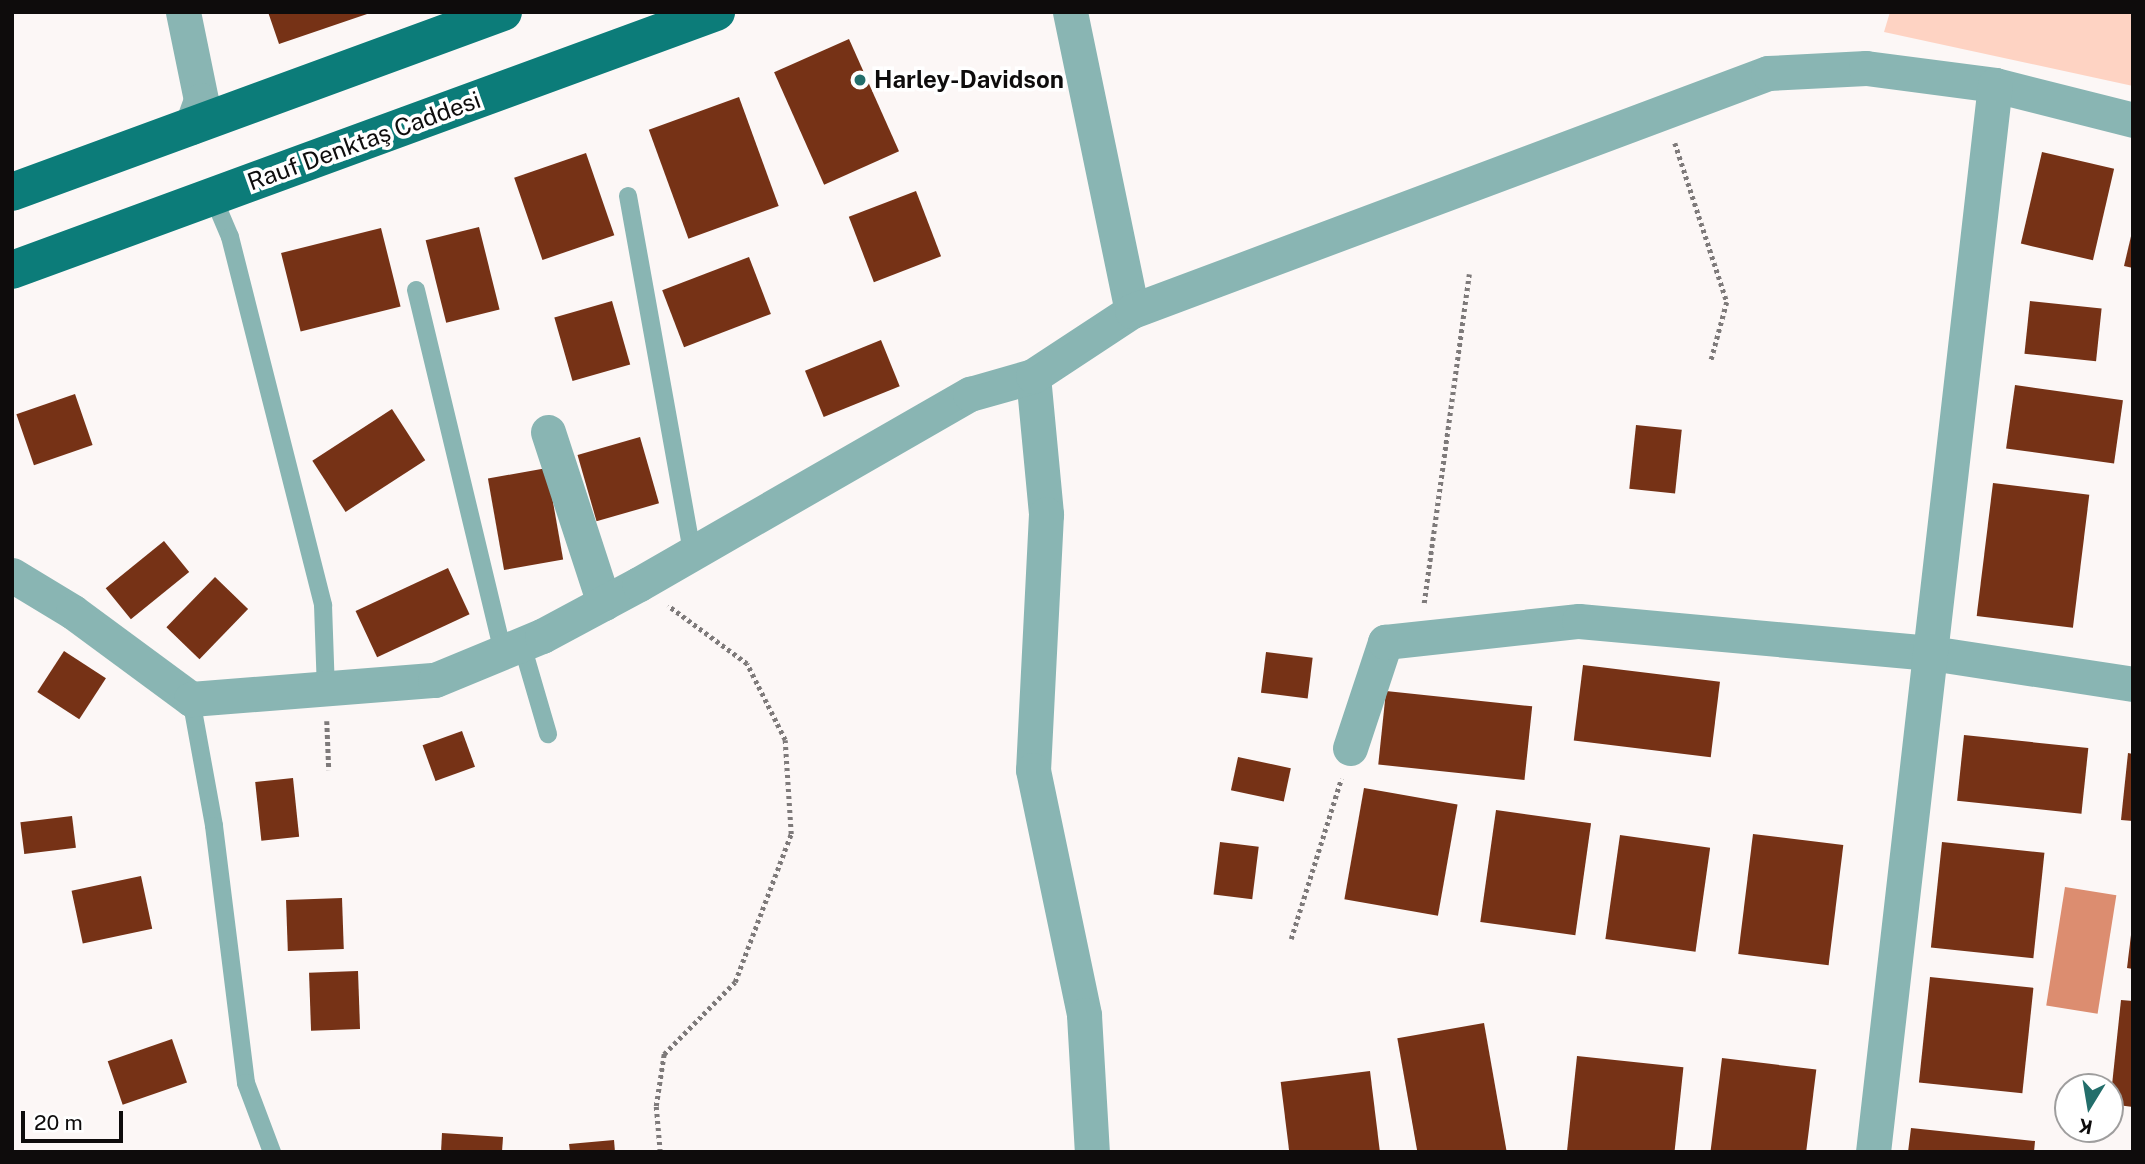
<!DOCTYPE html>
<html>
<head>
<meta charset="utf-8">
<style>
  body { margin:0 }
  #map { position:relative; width:2145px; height:1164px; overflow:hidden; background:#fcf7f6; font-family:"Public Sans",sans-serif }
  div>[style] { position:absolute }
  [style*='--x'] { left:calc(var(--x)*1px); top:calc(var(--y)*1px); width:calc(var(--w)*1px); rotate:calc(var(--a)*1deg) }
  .green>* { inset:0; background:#fed3c3 }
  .water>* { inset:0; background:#dc8d70; transform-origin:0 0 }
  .building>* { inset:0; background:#763216; transform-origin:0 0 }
  .path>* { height:4.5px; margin-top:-2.25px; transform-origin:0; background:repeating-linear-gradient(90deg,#7e7a7a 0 3.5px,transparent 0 7px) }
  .lane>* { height:18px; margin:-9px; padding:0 9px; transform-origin:9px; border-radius:9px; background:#89b5b3 }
  .street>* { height:35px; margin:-17.5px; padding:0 17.5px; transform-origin:17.5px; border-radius:17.5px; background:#89b5b3 }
  .primary>* { height:38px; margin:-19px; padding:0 19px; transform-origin:19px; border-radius:19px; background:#0c7c79 }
  .dots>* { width:19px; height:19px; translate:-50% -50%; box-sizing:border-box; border:4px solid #fff; border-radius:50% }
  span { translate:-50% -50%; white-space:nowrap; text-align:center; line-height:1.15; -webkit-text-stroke:7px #fff; paint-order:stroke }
  .poi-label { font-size:24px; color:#0e0c0c; font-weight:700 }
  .left { translate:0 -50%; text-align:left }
  .street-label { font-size:24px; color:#0e0c0c }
  .frame { position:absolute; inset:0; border:14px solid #0e0c0c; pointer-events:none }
  .north { position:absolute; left:2054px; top:1073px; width:70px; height:70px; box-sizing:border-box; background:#fff; border:2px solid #9f9e9e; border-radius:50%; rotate:191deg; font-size:19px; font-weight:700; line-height:28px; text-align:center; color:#0e0c0c }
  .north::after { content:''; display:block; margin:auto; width:24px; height:32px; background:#236e6b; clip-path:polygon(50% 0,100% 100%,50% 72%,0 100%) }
  .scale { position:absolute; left:21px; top:1111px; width:102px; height:32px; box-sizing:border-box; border:4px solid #0e0c0c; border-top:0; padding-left:9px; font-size:21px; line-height:24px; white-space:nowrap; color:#0e0c0c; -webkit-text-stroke:5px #fff; paint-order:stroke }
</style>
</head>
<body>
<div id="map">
  <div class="green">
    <div style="clip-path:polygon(1890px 12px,2133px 12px,2133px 86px,1884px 32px)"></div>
  </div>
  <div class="water">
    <div style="left:2065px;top:887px;width:52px;height:120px;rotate:9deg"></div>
  </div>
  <div class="building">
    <div style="clip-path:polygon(268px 12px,370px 12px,370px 13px,279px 44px)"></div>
    <div style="left:849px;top:39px;width:123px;height:82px;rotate:66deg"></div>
    <div style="left:739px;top:97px;width:116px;height:96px;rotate:70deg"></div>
    <div style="left:2042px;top:152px;width:74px;height:94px;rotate:13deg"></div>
    <div style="left:586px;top:153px;width:87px;height:76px;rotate:71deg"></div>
    <div style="left:916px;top:191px;width:70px;height:72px;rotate:69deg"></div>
    <div style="left:479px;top:227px;width:85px;height:55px;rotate:76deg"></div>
    <div style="left:381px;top:228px;width:81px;height:103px;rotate:76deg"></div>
    <div style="clip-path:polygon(2132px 232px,2133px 233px,2133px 268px,2124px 266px)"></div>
    <div style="left:749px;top:257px;width:61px;height:93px;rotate:69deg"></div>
    <div style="left:612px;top:301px;width:66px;height:60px;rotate:74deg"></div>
    <div style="left:2030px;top:301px;width:72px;height:53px;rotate:6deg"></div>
    <div style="left:881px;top:340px;width:50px;height:82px;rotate:68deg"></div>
    <div style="left:2015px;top:385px;width:109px;height:64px;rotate:8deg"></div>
    <div style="left:75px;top:394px;width:54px;height:62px;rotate:71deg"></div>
    <div style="left:392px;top:409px;width:61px;height:95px;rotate:57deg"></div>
    <div style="left:1636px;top:425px;width:46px;height:64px;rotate:6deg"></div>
    <div style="left:640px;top:437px;width:69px;height:65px;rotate:74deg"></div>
    <div style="left:547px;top:468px;width:93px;height:60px;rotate:80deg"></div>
    <div style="left:1993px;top:483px;width:97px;height:134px;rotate:7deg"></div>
    <div style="left:164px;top:541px;width:40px;height:75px;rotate:51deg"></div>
    <div style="left:448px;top:568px;width:51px;height:102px;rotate:65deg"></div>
    <div style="left:215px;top:577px;width:46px;height:70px;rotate:44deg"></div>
    <div style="left:64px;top:651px;width:50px;height:49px;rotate:33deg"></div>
    <div style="left:1266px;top:652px;width:47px;height:41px;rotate:7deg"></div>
    <div style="left:1583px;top:665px;width:138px;height:76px;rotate:7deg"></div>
    <div style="left:1386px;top:691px;width:147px;height:74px;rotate:6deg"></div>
    <div style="left:462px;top:731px;width:38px;height:42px;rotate:70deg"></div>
    <div style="left:1964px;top:735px;width:125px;height:66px;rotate:6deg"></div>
    <div style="clip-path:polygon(2128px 753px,2133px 754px,2133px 821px,2121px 820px)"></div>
    <div style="left:1238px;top:757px;width:54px;height:34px;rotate:12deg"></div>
    <div style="left:293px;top:778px;width:59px;height:38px;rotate:84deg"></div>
    <div style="left:1364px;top:788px;width:95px;height:113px;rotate:10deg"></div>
    <div style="left:1496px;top:810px;width:96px;height:113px;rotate:8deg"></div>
    <div style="left:72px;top:816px;width:32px;height:52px;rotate:83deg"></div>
    <div style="left:1753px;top:834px;width:91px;height:121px;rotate:7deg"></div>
    <div style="left:1620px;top:835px;width:91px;height:105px;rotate:8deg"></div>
    <div style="left:1220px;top:842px;width:39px;height:53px;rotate:7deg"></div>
    <div style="left:1942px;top:842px;width:103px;height:106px;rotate:6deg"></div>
    <div style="left:141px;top:876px;width:54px;height:71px;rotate:78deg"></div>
    <div style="left:342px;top:898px;width:51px;height:56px;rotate:88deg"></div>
    <div style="clip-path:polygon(2131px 935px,2133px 935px,2133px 969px,2127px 968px)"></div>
    <div style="left:358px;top:971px;width:58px;height:49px;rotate:88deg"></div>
    <div style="left:1930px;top:977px;width:104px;height:106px;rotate:6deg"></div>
    <div style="clip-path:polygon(2121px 1000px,2133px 1001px,2133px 1107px,2110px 1104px)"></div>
    <div style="left:1484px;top:1023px;width:131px;height:88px;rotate:80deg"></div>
    <div style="left:172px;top:1039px;width:46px;height:68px;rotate:71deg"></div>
    <div style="left:1577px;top:1056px;width:107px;height:97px;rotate:6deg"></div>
    <div style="left:1722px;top:1058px;width:95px;height:95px;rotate:7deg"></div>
    <div style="left:1370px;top:1071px;width:82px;height:90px;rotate:83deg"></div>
    <div style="clip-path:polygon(1911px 1128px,2035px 1141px,2034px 1152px,1908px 1152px)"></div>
    <div style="clip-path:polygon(442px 1133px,503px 1137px,502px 1152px,441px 1152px)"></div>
    <div style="clip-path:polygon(614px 1140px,615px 1152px,570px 1152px,569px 1144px)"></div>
  </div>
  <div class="path">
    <div style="--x:1675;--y:143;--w:167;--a:71.9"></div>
    <div style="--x:1727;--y:302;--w:61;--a:105.2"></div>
    <div style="--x:1424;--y:603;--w:332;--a:-82.2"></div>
    <div style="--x:327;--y:721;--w:49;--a:87.7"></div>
    <div style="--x:1291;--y:939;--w:168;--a:-72.6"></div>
    <div style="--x:660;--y:1152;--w:46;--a:-95"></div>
    <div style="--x:656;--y:1106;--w:53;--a:-81.3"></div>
    <div style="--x:664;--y:1054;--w:101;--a:-45.4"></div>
    <div style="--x:735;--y:982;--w:158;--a:-69.3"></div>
    <div style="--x:791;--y:834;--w:94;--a:-93.7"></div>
    <div style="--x:785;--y:740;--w:85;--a:-116.6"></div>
    <div style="--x:747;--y:664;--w:98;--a:-143.7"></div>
  </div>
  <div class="lane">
    <div style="--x:628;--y:196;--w:363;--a:79.8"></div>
    <div style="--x:213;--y:197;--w:43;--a:67"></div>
    <div style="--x:230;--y:237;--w:380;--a:75.8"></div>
    <div style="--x:323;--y:605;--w:84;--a:88"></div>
    <div style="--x:416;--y:290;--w:373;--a:76.5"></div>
    <div style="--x:522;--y:645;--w:93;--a:73.7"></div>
    <div style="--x:191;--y:699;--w:129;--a:79.7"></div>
    <div style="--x:214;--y:826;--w:259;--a:82.9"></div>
    <div style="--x:246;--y:1083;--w:74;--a:69.4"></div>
  </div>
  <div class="street">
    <div style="--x:183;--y:12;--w:90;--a:78.4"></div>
    <div style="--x:201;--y:100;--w:29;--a:110"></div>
    <div style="--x:1070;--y:12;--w:305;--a:78.3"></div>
    <div style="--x:1033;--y:376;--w:139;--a:84.6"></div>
    <div style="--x:1046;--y:514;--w:256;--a:92.9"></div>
    <div style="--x:1033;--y:770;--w:250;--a:78.2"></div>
    <div style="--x:1084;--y:1015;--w:137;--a:86.7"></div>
    <div style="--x:548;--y:432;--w:180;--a:71.9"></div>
    <div style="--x:12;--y:575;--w:71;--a:31.2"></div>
    <div style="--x:73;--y:612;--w:147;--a:36.4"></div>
    <div style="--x:191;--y:699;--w:245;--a:-4.5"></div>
    <div style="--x:435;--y:680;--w:116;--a:-22.4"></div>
    <div style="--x:542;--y:636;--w:110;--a:-28.2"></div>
    <div style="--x:639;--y:584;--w:382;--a:-29.9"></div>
    <div style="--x:970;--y:394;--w:66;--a:-15.9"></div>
    <div style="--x:1033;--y:376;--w:118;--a:-33.3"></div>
    <div style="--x:1132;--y:311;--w:679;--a:-20.52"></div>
    <div style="--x:1768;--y:73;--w:98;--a:-2.9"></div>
    <div style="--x:1866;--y:68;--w:130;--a:7.5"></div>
    <div style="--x:1995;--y:85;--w:142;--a:14.2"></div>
    <div style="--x:1350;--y:748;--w:112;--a:-71.7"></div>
    <div style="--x:1385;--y:642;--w:195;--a:-6.2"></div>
    <div style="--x:1579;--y:621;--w:353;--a:5.2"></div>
    <div style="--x:1931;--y:653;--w:204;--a:8.7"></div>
    <div style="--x:1873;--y:1152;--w:1074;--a:-83.48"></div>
  </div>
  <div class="primary">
    <div style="--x:12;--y:192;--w:523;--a:-20.13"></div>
    <div style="--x:12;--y:270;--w:750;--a:-20.13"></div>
  </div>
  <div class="dots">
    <div style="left:860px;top:80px;background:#236e6b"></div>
  </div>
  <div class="poi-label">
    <span class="left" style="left:874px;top:80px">Harley-Davidson</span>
  </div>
  <div class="street-label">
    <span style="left:364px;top:141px;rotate:-20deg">Rauf Denktaş Caddesi</span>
  </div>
  <div class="frame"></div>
  <div class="north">K</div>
  <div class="scale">20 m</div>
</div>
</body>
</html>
